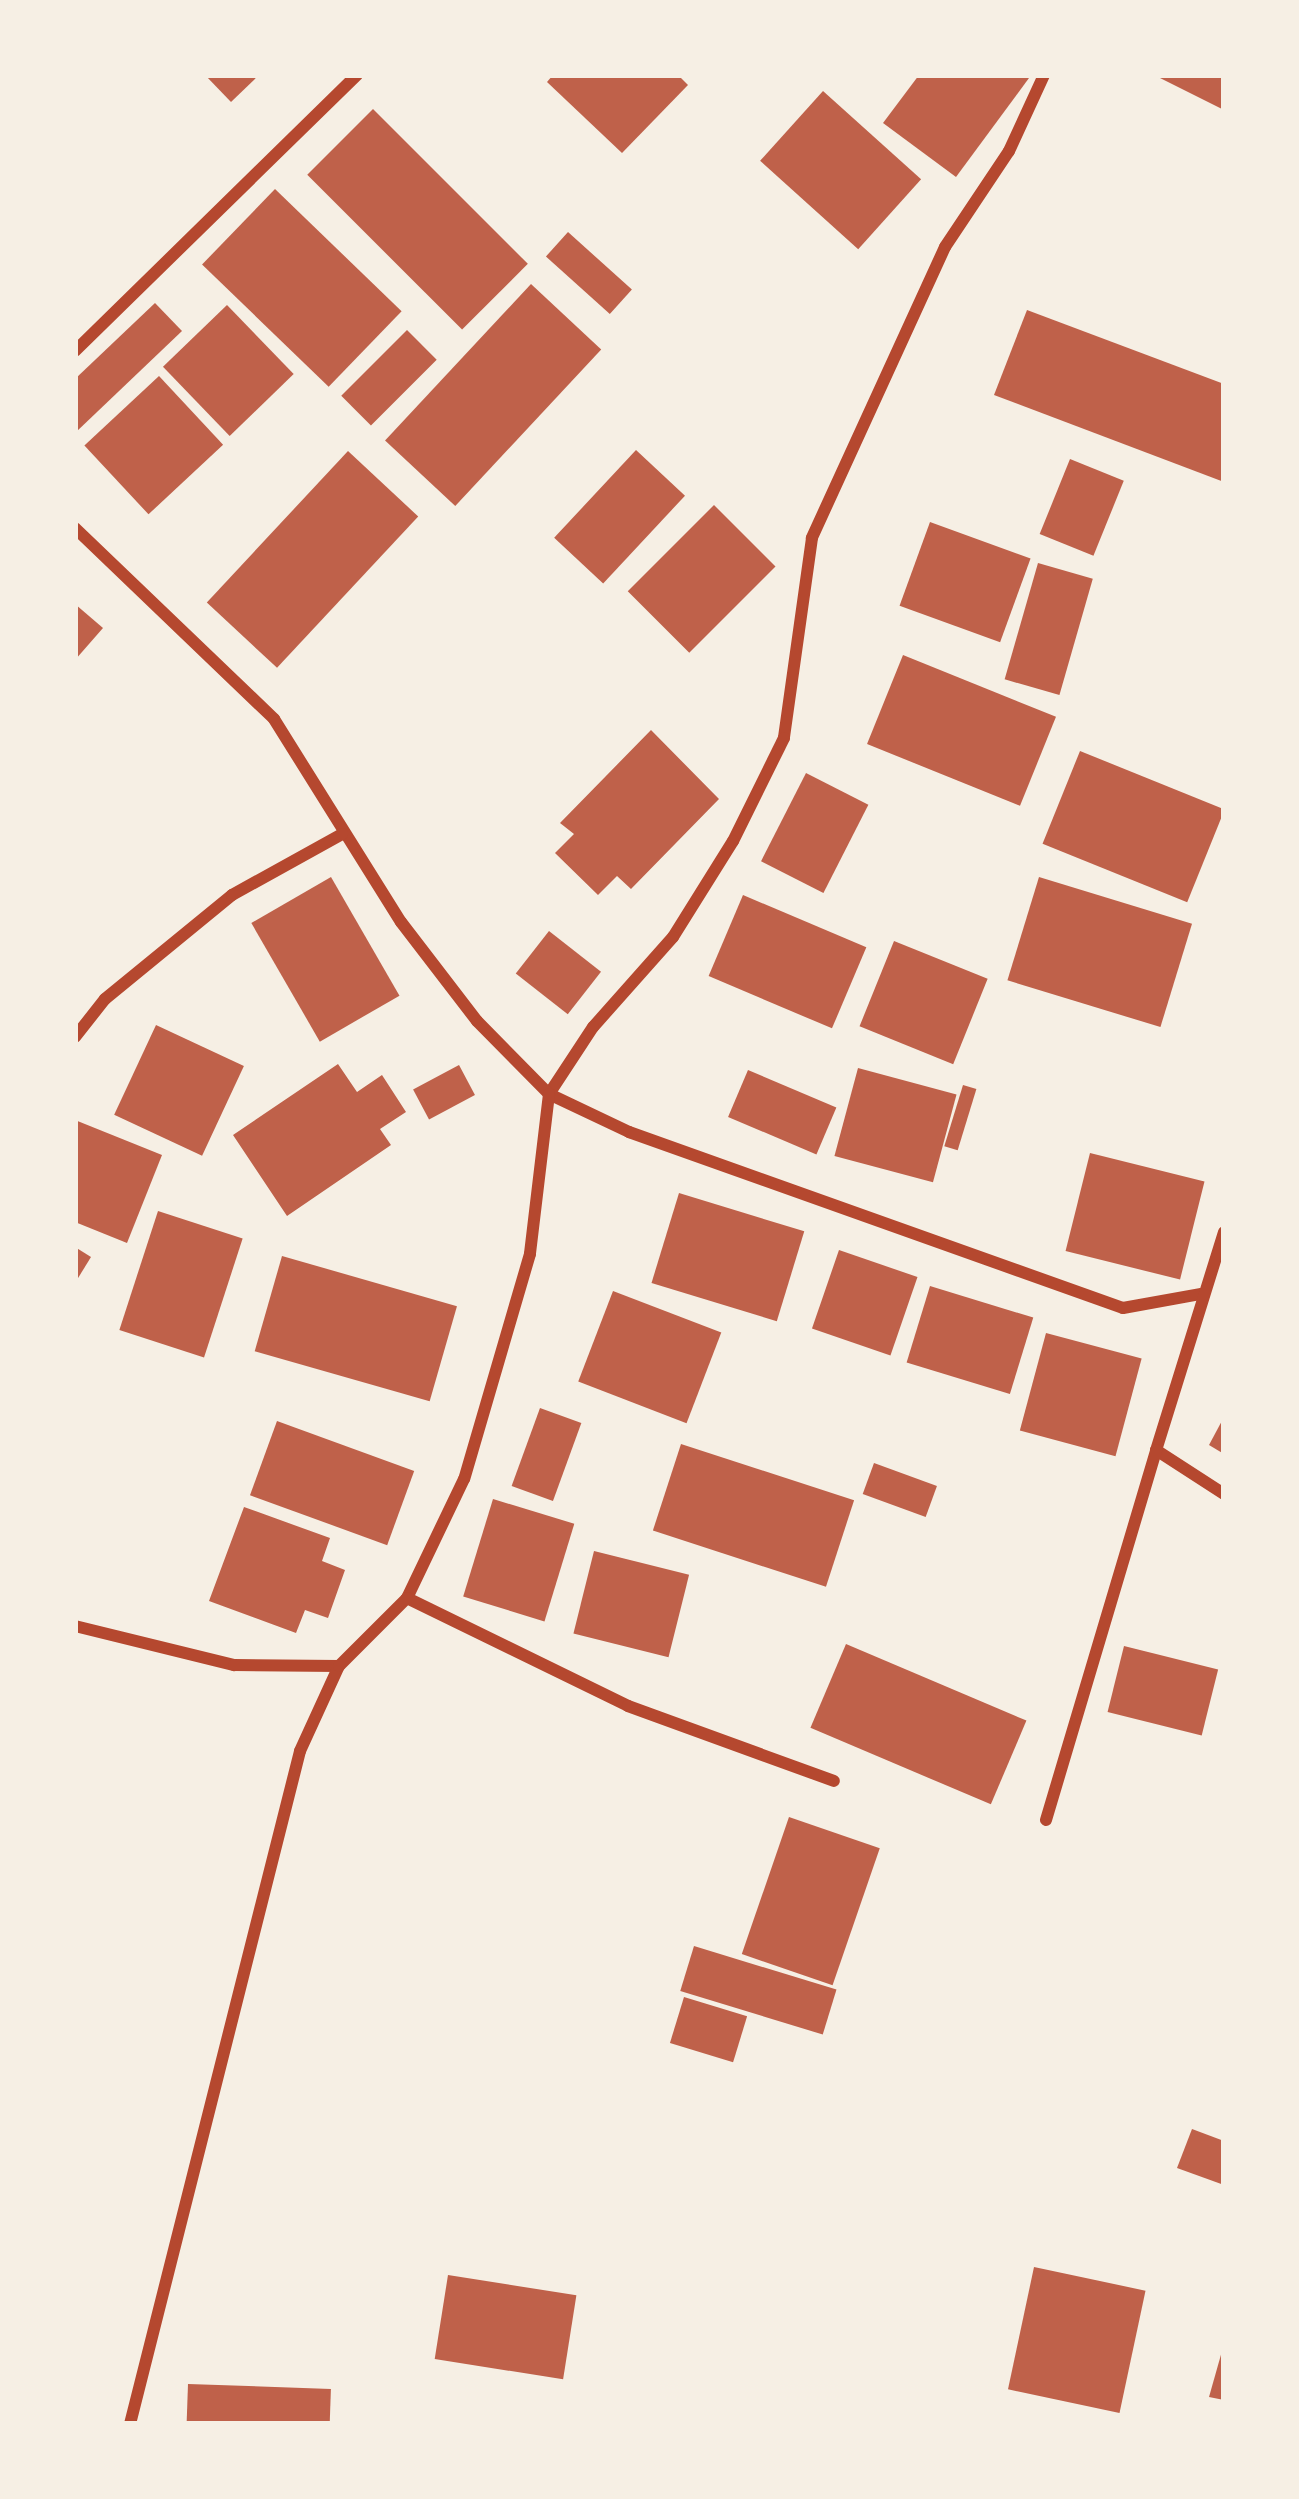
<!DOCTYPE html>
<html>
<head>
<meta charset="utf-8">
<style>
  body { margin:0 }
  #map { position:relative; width:1299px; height:2499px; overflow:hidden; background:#f6efe4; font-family:Lato,sans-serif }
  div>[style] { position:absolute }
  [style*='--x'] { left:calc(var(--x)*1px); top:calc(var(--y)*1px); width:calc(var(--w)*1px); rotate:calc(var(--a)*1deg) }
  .building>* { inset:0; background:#bf614a; transform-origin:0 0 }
  .minor>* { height:12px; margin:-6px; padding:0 6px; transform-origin:6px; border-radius:6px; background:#b5482f }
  span { translate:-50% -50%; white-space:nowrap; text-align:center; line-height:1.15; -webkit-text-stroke:9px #f6efe4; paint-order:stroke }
  .frame { position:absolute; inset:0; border:78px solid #f6efe4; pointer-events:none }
</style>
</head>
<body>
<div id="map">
  <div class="building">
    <div style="clip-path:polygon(205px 75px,259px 75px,231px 102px)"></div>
    <div style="clip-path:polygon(553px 75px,678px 75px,688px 85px,622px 153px,547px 82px)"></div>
    <div style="clip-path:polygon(919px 75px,1025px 75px,1029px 78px,956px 177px,883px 123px)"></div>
    <div style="clip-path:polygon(1154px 75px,1224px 75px,1224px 110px)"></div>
    <div style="left:823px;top:91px;width:132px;height:94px;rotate:42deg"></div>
    <div style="left:373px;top:109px;width:219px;height:93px;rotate:45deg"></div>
    <div style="left:275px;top:189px;width:176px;height:105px;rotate:44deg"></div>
    <div style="left:568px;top:232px;width:86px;height:33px;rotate:42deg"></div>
    <div style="left:531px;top:284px;width:96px;height:214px;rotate:43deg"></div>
    <div style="clip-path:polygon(155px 303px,182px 331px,75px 433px,75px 379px)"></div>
    <div style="left:227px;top:305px;width:96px;height:89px;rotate:46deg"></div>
    <div style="clip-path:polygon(1027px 310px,1224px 384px,1224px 482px,994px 395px)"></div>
    <div style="left:407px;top:330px;width:42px;height:93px;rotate:45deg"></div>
    <div style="left:159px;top:376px;width:94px;height:102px;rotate:47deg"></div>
    <div style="left:636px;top:450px;width:67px;height:120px;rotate:43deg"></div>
    <div style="left:348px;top:451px;width:96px;height:207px;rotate:43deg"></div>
    <div style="left:1070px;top:459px;width:58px;height:81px;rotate:22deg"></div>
    <div style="left:714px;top:505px;width:87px;height:122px;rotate:45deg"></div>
    <div style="left:930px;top:522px;width:107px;height:89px;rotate:20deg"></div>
    <div style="left:1038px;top:563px;width:57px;height:121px;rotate:16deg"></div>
    <div style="clip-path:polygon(75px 604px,103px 628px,75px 660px)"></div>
    <div style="left:903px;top:655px;width:165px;height:96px;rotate:22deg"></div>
    <div style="clip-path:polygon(651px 730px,719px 799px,631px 889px,617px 876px,598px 895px,555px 853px,574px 834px,560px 823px)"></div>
    <div style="left:1080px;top:751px;width:156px;height:100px;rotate:22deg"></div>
    <div style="left:806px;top:773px;width:70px;height:99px;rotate:27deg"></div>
    <div style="left:331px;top:877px;width:137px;height:92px;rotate:60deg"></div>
    <div style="left:1039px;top:877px;width:160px;height:108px;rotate:17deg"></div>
    <div style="left:743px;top:895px;width:134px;height:88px;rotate:23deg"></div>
    <div style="left:549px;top:931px;width:66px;height:54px;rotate:38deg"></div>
    <div style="left:894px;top:941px;width:101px;height:92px;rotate:22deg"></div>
    <div style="left:156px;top:1025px;width:97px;height:99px;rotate:25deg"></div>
    <div style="clip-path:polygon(338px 1064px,357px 1092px,382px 1075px,406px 1112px,380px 1129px,391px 1145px,287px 1216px,233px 1135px)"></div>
    <div style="left:459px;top:1065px;width:34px;height:52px;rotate:62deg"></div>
    <div style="left:858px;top:1068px;width:102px;height:91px;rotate:15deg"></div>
    <div style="left:748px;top:1070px;width:96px;height:51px;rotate:23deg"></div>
    <div style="left:963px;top:1085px;width:14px;height:64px;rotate:17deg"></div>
    <div style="clip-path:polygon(75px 1120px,162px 1155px,127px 1243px,75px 1222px)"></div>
    <div style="left:1090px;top:1153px;width:118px;height:101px;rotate:14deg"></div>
    <div style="left:679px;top:1193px;width:131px;height:94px;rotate:17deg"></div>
    <div style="left:158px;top:1211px;width:89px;height:125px;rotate:18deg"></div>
    <div style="clip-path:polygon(75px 1247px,91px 1257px,75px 1283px)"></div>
    <div style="left:839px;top:1250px;width:83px;height:83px;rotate:19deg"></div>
    <div style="left:282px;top:1256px;width:182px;height:99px;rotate:16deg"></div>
    <div style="left:930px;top:1286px;width:108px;height:80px;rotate:17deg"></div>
    <div style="left:613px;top:1291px;width:116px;height:97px;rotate:21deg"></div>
    <div style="left:1046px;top:1333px;width:99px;height:101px;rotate:15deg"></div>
    <div style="left:540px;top:1408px;width:44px;height:83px;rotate:20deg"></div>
    <div style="clip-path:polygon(1224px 1417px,1224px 1454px,1209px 1445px)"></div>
    <div style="left:277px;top:1421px;width:146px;height:79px;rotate:20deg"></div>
    <div style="left:681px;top:1444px;width:182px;height:91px;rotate:18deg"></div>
    <div style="left:874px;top:1463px;width:67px;height:33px;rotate:20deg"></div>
    <div style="left:493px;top:1499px;width:85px;height:102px;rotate:17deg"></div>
    <div style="clip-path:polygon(244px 1507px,330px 1538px,322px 1561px,345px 1570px,328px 1618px,305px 1610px,296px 1633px,209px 1601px)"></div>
    <div style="left:594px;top:1551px;width:98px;height:85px;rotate:14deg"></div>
    <div style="left:846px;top:1644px;width:196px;height:91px;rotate:23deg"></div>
    <div style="left:1124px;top:1646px;width:97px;height:68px;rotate:14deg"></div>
    <div style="left:789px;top:1817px;width:96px;height:145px;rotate:19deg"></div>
    <div style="left:694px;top:1946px;width:149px;height:47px;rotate:17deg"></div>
    <div style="left:684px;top:1997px;width:66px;height:48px;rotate:17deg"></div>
    <div style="clip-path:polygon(1192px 2129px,1224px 2141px,1224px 2185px,1177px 2168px)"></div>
    <div style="left:1034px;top:2267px;width:114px;height:125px;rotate:12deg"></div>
    <div style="left:448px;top:2275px;width:130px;height:85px;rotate:9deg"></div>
    <div style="clip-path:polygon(1224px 2344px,1224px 2400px,1209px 2397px)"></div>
    <div style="left:188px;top:2384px;width:143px;height:40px;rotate:2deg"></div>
  </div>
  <div class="minor">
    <div style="--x:1044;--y:75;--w:84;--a:114.7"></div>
    <div style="--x:1009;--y:151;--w:115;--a:123.7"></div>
    <div style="--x:945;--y:247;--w:320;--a:114.6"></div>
    <div style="--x:812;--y:538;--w:202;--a:98"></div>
    <div style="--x:784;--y:738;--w:115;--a:116.3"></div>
    <div style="--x:733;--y:841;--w:113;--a:122"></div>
    <div style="--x:673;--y:937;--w:120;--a:131.6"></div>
    <div style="--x:593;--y:1027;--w:80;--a:123.3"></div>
    <div style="--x:549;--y:1094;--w:89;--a:25.4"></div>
    <div style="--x:629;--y:1132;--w:524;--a:19.61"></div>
    <div style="--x:1123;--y:1308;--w:78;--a:-10.3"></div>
    <div style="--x:75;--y:351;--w:395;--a:-44.4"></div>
    <div style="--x:75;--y:528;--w:276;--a:43.8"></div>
    <div style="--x:274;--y:719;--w:239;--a:58"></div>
    <div style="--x:401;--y:922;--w:125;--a:52.5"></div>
    <div style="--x:477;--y:1021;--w:103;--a:45.4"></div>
    <div style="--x:549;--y:1094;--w:161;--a:96.8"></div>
    <div style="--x:530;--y:1254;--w:234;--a:106.3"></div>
    <div style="--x:464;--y:1479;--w:132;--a:115.6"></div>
    <div style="--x:407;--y:1598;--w:246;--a:26"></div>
    <div style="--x:628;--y:1706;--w:219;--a:20"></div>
    <div style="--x:75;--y:1037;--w:48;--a:-51.7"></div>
    <div style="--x:105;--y:999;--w:164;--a:-39.3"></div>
    <div style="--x:232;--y:895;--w:126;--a:-29"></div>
    <div style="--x:1224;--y:1232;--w:228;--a:107.3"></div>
    <div style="--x:1156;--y:1450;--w:81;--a:32.9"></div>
    <div style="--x:75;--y:1626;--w:164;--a:13.8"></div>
    <div style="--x:234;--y:1665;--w:105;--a:0.5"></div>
    <div style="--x:1046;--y:1820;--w:386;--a:-73.4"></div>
    <div style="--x:130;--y:2424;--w:694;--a:-75.82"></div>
    <div style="--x:300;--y:1751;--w:94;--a:-65.4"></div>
    <div style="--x:339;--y:1666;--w:96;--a:-45"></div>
  </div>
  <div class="frame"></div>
</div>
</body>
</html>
